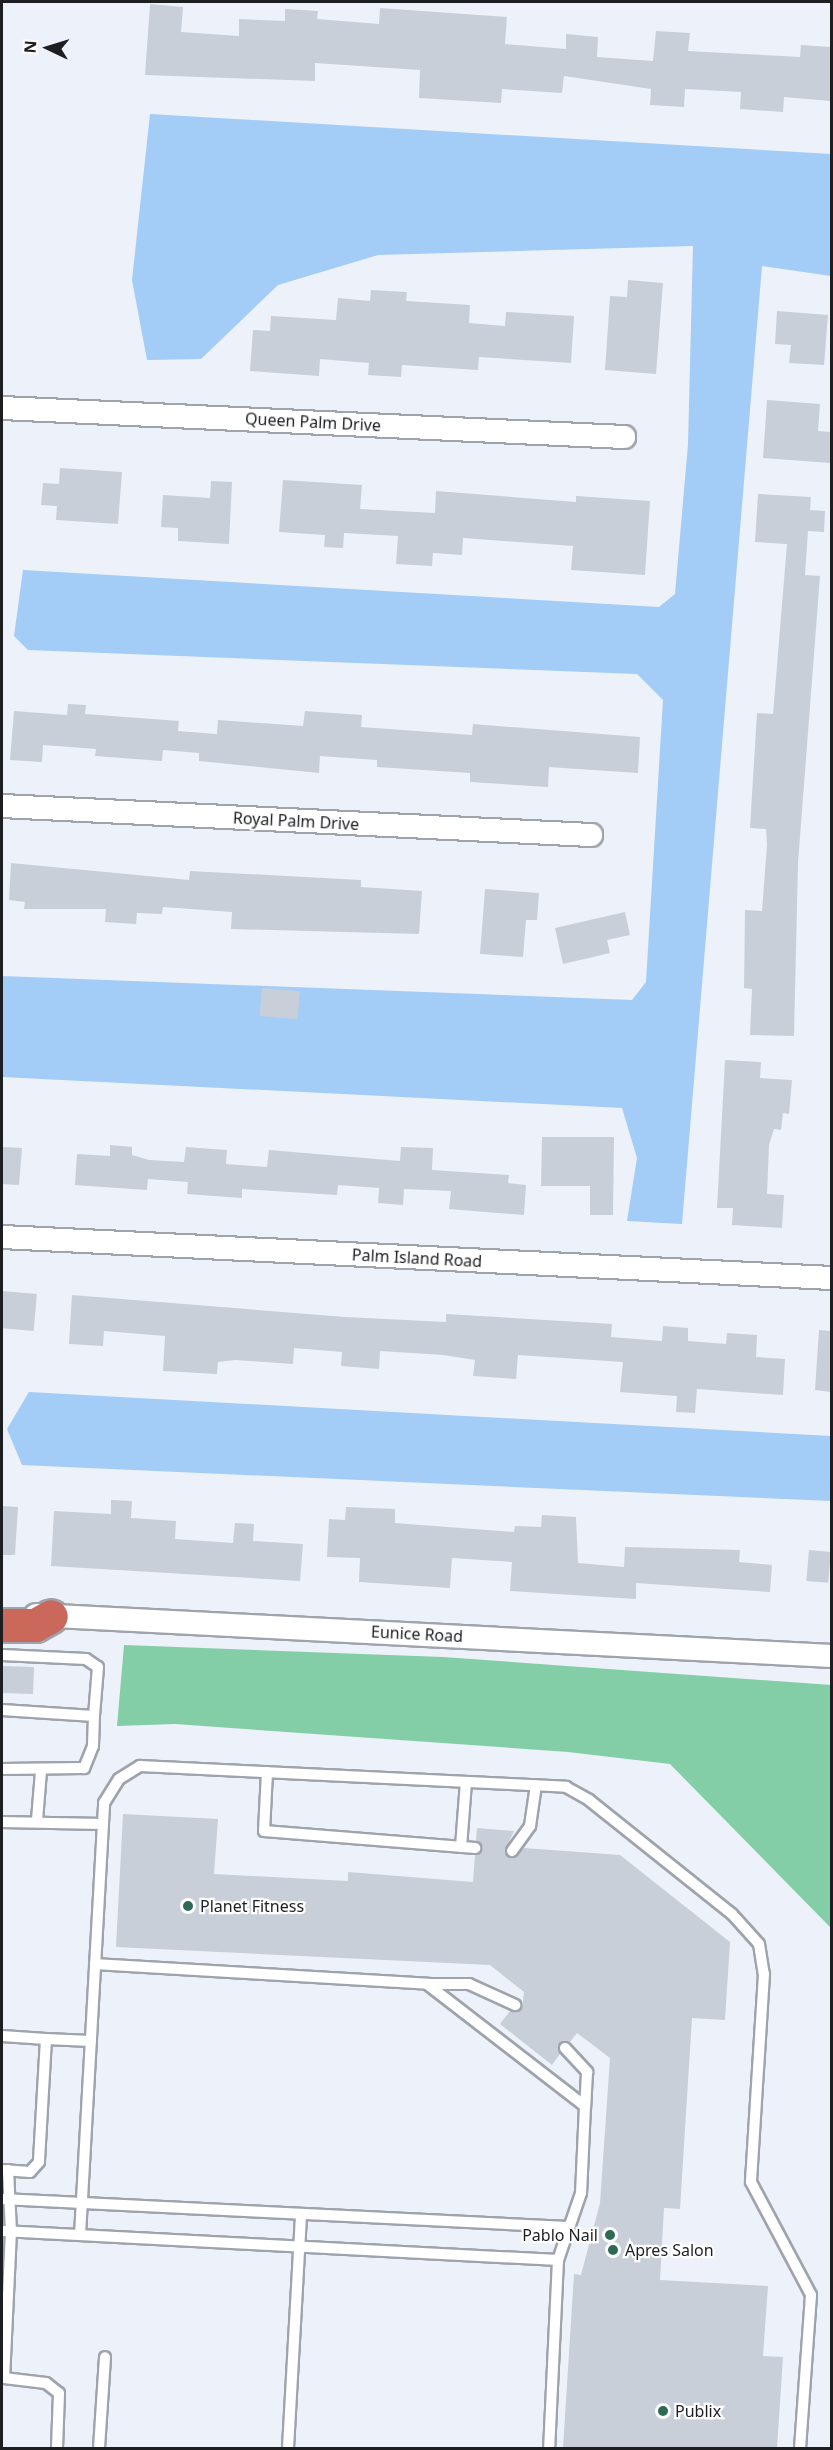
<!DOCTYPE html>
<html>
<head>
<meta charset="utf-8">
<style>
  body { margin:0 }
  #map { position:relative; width:833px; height:2450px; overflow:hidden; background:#ecf1fa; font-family:"Noto Sans",sans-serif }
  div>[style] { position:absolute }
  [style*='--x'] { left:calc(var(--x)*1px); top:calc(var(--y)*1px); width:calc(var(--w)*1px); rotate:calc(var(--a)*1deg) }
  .forest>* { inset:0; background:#84cea7 }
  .water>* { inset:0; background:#a3ccf6 }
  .building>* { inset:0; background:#c9cfd8; transform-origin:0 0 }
  .roads { filter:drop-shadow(2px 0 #9ea3ac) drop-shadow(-2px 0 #9ea3ac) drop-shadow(0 2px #9ea3ac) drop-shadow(0 -2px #9ea3ac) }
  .lane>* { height:10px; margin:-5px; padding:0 5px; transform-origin:5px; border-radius:5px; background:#fff }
  .street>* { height:22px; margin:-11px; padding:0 11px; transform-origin:11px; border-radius:11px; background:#fff }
  .highway>* { height:33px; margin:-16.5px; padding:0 16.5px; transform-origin:16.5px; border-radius:16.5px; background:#ca685b }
  .dots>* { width:16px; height:16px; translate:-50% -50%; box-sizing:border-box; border:3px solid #fefefe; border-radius:50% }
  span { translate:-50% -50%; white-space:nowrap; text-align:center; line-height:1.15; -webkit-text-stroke:4.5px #fefefe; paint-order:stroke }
  .street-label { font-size:16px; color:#1c1e22 }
  .poi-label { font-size:16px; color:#1c1e22 }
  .left { translate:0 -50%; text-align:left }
  .right { translate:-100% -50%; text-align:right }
  .frame { position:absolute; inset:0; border:3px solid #1c1e22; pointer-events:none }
  .north { position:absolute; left:18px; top:18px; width:60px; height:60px; -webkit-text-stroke:4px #fefefe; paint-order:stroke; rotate:274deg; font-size:16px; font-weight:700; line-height:24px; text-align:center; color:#1c1e22 }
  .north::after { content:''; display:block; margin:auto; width:21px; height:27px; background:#1c1e22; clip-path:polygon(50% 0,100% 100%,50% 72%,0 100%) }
</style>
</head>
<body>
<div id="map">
  <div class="forest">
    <div style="clip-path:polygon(124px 1645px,443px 1657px,831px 1685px,831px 1928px,670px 1764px,568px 1752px,175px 1724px,117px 1726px)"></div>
  </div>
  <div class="water">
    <div style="clip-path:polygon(150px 114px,831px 154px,831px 276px,762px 266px,682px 1224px,627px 1221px,637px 1158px,622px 1108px,2px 1077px,2px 976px,632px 1000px,646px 982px,663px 700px,637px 674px,28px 650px,14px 636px,23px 570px,659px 607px,675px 594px,688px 444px,693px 246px,378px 255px,278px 285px,201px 359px,147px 360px,132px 280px)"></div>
    <div style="clip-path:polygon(29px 1392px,831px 1436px,831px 1501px,22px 1465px,7px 1429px)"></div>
  </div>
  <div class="building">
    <div style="clip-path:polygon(150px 4px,183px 7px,181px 32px,239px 36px,239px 19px,285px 21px,285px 9px,318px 11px,317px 19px,379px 24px,380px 8px,507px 17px,505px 44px,566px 49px,566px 34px,598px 37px,597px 57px,653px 61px,656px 31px,690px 33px,688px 51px,800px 57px,801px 45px,831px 47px,831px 101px,784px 97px,783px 112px,740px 109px,741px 92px,685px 89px,684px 107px,650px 105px,651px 89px,564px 76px,562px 93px,502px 89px,501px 103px,419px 98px,420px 70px,315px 63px,315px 81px,145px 75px)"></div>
    <div style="clip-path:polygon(628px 280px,663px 283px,656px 374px,605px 370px,610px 296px,627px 297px)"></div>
    <div style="clip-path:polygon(371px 290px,407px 292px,406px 301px,470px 305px,469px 323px,505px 326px,506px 312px,574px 316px,571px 363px,479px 357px,478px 370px,402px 365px,401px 377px,368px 375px,369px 363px,320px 359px,319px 376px,250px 371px,253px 330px,270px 331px,271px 316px,336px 320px,338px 298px,370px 301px)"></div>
    <div style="clip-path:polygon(777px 311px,828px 315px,824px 365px,789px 363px,791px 345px,775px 344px)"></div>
    <div style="clip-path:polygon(767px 400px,820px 404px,818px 431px,831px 432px,831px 463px,763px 458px)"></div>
    <div style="clip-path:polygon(60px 468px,122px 472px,118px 524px,56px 520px,57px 506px,41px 505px,43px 483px,59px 484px)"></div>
    <div style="clip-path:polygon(283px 480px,362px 485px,360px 509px,435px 513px,436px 491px,576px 502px,576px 496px,650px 501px,645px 575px,571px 570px,573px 546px,463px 538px,462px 555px,433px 553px,432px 566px,396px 564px,398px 536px,344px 533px,343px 548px,324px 547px,325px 535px,279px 532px)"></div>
    <div style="clip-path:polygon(211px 481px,232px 482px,229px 544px,178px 541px,178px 528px,161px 527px,163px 495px,210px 498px)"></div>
    <div style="clip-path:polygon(758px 494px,811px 497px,810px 510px,825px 511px,824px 532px,808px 531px,805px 575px,820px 576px,798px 863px,794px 1036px,750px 1035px,752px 989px,744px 988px,745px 910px,762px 911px,767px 845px,766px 829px,750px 828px,757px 713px,773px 714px,787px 544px,755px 542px)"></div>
    <div style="clip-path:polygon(68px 704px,86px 705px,85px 714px,179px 721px,178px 731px,217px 734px,218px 720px,303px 726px,305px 711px,362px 715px,361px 727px,472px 735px,473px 724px,640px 737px,638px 773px,549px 767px,548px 787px,470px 782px,470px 773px,377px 767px,377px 760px,320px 756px,319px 773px,199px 761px,199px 753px,163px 750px,162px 761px,95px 756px,96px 749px,43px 745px,42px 762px,10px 760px,14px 711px,67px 715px)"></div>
    <div style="clip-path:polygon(11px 863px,189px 880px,190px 871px,361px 880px,361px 887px,422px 891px,419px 934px,231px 929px,232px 912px,163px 907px,162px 914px,137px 913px,136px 924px,105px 922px,106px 909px,24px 909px,25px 902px,9px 900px)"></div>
    <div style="clip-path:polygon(485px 889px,539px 893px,537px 920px,526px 920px,523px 957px,480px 954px)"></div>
    <div style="clip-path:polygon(625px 912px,630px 935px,607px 940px,610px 953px,563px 964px,555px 928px)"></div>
    <div style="left:262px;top:988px;width:38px;height:28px;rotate:5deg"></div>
    <div style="clip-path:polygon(725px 1060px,761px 1062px,760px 1078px,792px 1080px,789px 1114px,783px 1113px,781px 1130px,774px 1129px,769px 1145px,767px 1194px,784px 1195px,782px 1228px,732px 1225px,733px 1208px,717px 1208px)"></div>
    <div style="clip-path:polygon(542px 1137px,614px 1137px,613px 1215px,590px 1215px,590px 1186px,541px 1186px)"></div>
    <div style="clip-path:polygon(110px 1145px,132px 1147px,132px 1155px,149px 1160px,184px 1162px,186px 1147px,227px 1150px,226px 1164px,267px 1167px,269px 1150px,400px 1161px,401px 1147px,433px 1148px,432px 1170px,509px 1175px,508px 1183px,526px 1185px,524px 1215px,449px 1209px,451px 1191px,404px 1189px,403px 1205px,378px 1203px,379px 1188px,338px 1185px,337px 1195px,242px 1189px,242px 1198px,187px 1194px,188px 1182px,148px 1179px,147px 1190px,75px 1185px,77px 1154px,110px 1156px)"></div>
    <div style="clip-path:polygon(2px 1147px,22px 1148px,19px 1185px,2px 1184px)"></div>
    <div style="left:2px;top:1291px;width:35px;height:37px;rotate:5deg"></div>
    <div style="clip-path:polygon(72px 1295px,345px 1317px,446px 1322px,446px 1314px,612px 1324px,611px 1337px,662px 1341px,663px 1326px,688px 1328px,688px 1341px,726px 1344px,727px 1333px,757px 1335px,756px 1357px,785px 1359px,783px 1395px,697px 1389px,695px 1413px,676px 1412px,677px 1396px,620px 1392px,623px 1362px,518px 1355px,516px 1379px,473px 1376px,475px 1360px,443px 1355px,380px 1351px,379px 1369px,341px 1366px,342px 1352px,294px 1348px,293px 1364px,235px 1360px,218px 1362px,217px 1374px,163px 1371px,165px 1336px,104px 1331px,103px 1346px,69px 1344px)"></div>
    <div style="clip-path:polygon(819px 1330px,831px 1331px,831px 1392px,815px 1390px)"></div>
    <div style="clip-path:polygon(111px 1500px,132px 1501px,131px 1518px,176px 1521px,175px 1539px,233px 1543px,235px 1523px,254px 1524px,253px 1541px,303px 1544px,300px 1581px,51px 1566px,54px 1511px,111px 1514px)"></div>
    <div style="clip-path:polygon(2px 1506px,18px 1507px,15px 1555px,2px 1555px)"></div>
    <div style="clip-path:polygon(346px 1507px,395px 1509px,395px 1523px,514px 1532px,515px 1526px,541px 1527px,542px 1515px,576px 1517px,578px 1563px,624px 1567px,625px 1547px,740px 1550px,739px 1562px,772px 1565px,770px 1592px,636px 1583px,636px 1599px,510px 1591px,512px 1562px,452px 1558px,450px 1588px,359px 1582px,360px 1558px,327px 1557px,329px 1519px,345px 1520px)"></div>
    <div style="left:809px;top:1550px;width:22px;height:31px;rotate:5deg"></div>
    <div style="left:2px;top:1666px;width:32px;height:27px;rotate:2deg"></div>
    <div style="clip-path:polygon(123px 1814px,218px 1819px,214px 1874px,348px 1881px,348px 1872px,473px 1882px,475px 1855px,482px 1848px,476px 1841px,477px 1828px,514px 1831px,505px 1850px,511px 1858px,524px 1848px,620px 1855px,730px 1942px,725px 2020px,692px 2018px,680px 2209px,664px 2208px,660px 2280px,768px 2286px,763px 2356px,783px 2357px,777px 2448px,563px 2448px,574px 2274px,581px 2275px,600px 2203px,610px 2058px,577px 2033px,570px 2042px,560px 2043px,560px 2054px,552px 2065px,500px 2024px,510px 2011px,522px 2009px,524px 1992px,490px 1965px,116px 1947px)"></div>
  </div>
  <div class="roads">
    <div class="lane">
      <div style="--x:2;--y:1655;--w:84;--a:2.7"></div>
      <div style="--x:86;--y:1659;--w:14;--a:34"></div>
      <div style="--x:98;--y:1667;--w:49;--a:94.7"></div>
      <div style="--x:2;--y:1710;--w:92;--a:3.7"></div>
      <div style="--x:94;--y:1716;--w:30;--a:92"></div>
      <div style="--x:93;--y:1746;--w:24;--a:112"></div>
      <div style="--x:84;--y:1768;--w:82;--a:179.3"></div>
      <div style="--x:267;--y:1772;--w:59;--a:92.9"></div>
      <div style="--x:264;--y:1831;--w:212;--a:4.6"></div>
      <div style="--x:37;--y:1820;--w:49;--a:-85.3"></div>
      <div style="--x:2;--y:1822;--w:101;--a:1.1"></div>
      <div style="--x:461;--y:1847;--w:65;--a:-85.6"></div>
      <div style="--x:512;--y:1851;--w:31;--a:-54"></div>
      <div style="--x:530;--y:1826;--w:41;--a:-81.7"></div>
      <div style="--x:95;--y:1964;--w:333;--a:3.4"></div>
      <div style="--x:427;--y:1984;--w:200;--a:37.7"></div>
      <div style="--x:585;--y:2106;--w:87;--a:92.6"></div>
      <div style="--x:581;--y:2193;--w:71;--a:108.9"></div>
      <div style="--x:558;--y:2260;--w:188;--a:92.7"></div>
      <div style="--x:427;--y:1984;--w:42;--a:0"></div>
      <div style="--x:469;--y:1984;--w:51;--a:24.5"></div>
      <div style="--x:2;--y:2036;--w:44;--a:3.9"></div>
      <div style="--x:46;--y:2039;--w:123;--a:93.3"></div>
      <div style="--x:39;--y:2162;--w:13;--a:132"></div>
      <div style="--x:30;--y:2172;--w:28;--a:-176"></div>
      <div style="--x:46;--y:2039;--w:45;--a:2.5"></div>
      <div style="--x:565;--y:2048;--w:33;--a:47"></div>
      <div style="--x:587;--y:2072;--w:34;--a:93"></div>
      <div style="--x:8;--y:2170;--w:61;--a:87.2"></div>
      <div style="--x:11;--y:2231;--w:147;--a:92.7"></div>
      <div style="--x:4;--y:2378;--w:42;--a:6.8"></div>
      <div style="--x:46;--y:2383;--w:16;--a:38"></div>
      <div style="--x:59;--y:2393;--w:55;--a:92.1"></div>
      <div style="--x:2;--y:2199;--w:567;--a:2.83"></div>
      <div style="--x:2;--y:2231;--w:557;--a:2.99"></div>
      <div style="--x:80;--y:2235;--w:433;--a:-86.8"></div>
      <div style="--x:104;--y:1803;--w:28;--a:-58"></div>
      <div style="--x:119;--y:1779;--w:25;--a:-32"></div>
      <div style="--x:140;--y:1766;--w:427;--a:2.8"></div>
      <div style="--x:566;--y:1787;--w:26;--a:29"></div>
      <div style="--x:589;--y:1800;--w:183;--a:38.6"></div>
      <div style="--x:732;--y:1914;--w:40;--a:48"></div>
      <div style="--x:759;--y:1944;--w:30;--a:81"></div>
      <div style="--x:764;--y:1974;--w:208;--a:93.6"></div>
      <div style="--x:751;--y:2182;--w:128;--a:62"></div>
      <div style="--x:811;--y:2295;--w:153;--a:94.1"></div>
      <div style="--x:99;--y:2448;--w:91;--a:-86.2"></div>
      <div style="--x:288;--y:2448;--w:234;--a:-86.8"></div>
    </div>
    <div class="street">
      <div style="--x:2;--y:408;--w:623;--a:2.67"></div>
      <div style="--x:2;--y:806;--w:590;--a:2.82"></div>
      <div style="--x:2;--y:1237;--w:831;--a:2.83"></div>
      <div style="--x:36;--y:1615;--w:797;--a:2.95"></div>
    </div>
    <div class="highway">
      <div style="--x:2;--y:1625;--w:33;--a:0"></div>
      <div style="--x:35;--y:1625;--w:18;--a:-29"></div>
    </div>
  </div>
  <div class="dots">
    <div style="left:188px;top:1906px;background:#2d6954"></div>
    <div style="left:610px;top:2235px;background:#2d6954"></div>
    <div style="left:613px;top:2250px;background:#2d6954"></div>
    <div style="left:663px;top:2411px;background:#2d6954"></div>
  </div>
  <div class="street-label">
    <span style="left:313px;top:422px;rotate:3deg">Queen Palm Drive</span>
    <span style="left:296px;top:821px;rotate:3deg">Royal Palm Drive</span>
    <span style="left:417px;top:1258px;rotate:3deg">Palm Island Road</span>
    <span style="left:417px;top:1634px;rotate:3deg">Eunice Road</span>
  </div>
  <div class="poi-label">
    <span class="left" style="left:200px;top:1906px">Planet Fitness</span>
    <span class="right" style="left:598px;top:2235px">Pablo Nail</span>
    <span class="left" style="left:625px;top:2250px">Apres Salon</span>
    <span class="left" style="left:675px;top:2411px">Publix</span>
  </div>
  <div class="frame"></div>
  <div class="north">N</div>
</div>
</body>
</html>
